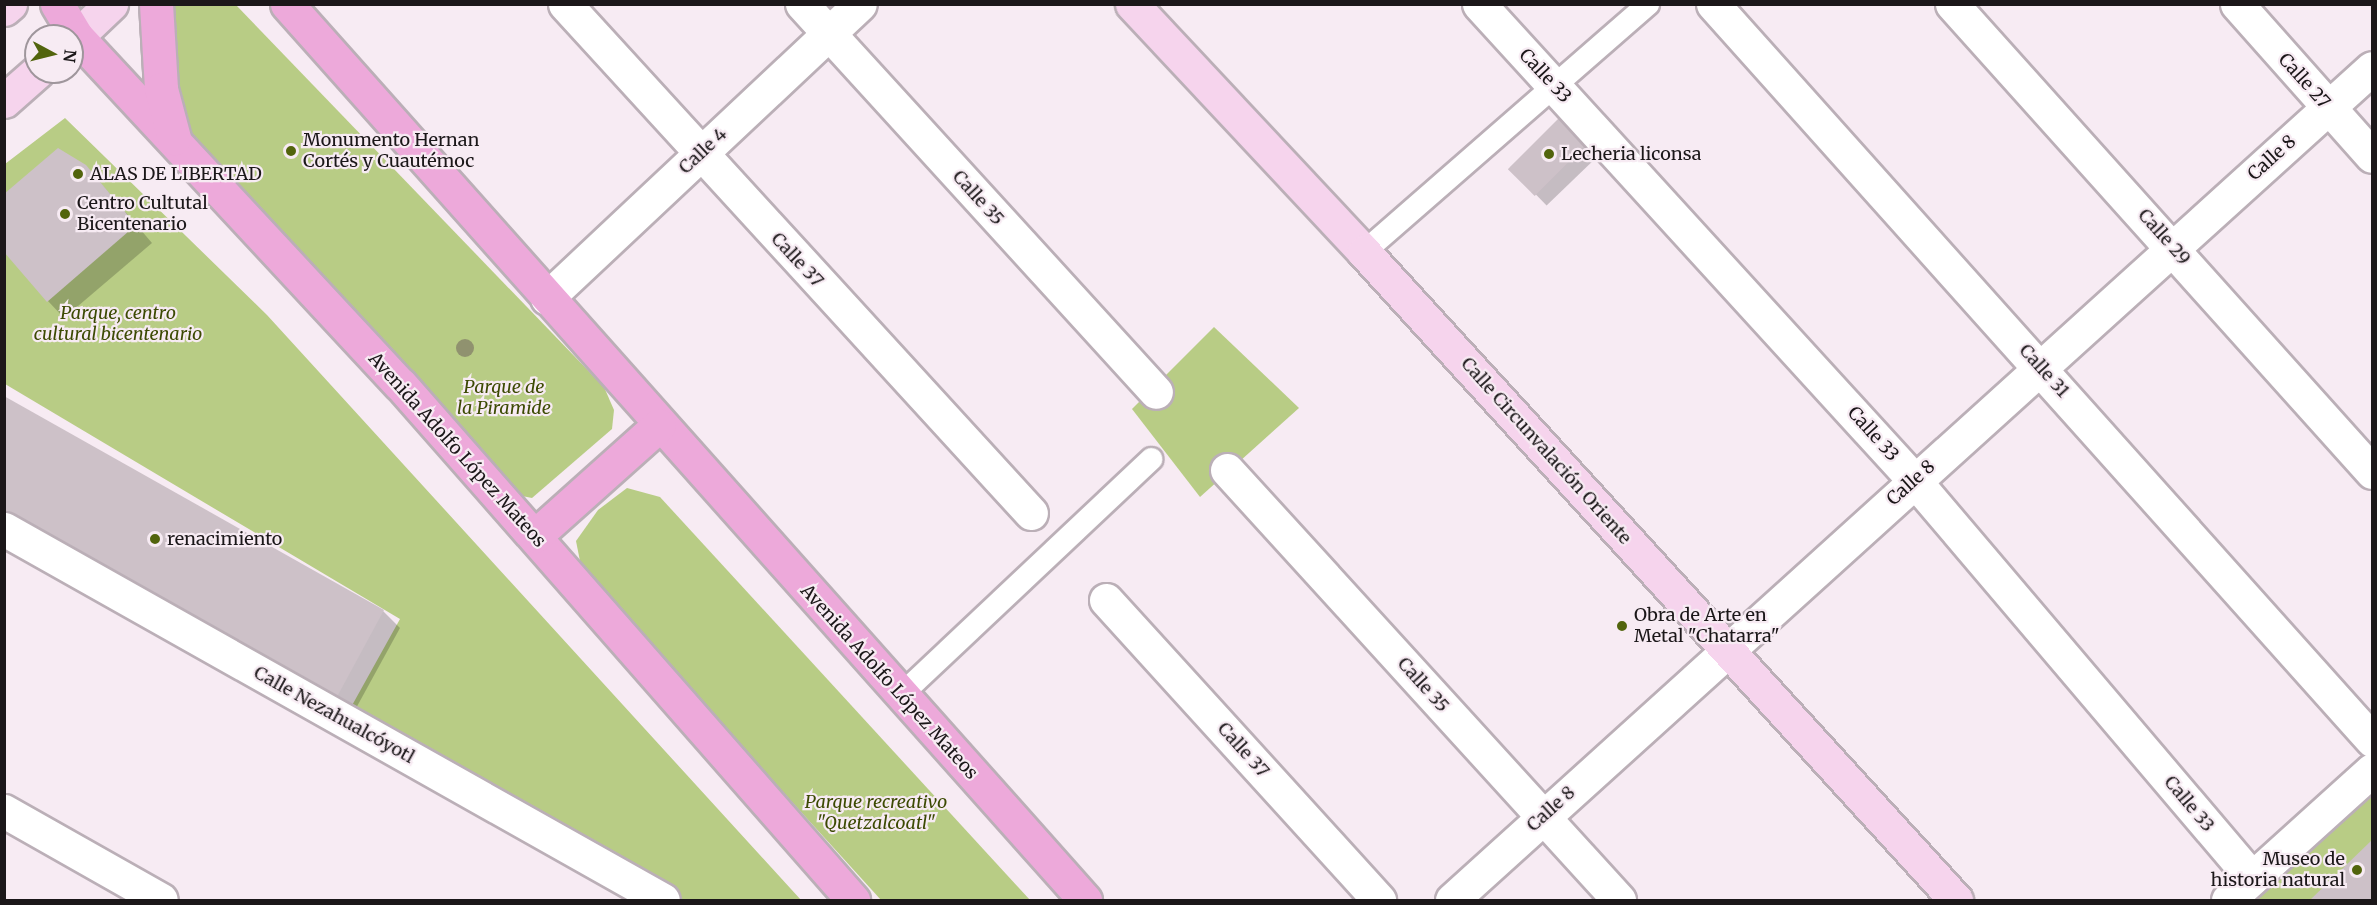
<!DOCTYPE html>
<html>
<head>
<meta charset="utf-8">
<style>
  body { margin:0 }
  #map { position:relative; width:2377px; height:905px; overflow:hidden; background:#f7ebf3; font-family:Merriweather,serif }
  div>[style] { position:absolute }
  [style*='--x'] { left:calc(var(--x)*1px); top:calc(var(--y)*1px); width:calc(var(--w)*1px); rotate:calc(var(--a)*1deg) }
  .green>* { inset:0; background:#b8cc85 }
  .shadow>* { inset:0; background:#0003; transform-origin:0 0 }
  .building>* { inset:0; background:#cdc1c8; transform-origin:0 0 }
  .roads { filter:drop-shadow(2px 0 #bbafb7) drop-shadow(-2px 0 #bbafb7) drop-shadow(0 2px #bbafb7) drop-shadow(0 -2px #bbafb7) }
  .lane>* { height:22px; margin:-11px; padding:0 11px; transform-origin:11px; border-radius:11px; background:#fff }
  .street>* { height:33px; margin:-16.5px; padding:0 16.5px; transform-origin:16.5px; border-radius:16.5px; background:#fff }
  .secondary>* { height:33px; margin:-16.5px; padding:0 16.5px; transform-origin:16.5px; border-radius:16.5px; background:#f6d4ed }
  .primary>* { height:33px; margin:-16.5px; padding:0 16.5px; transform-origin:16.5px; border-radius:16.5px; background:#eda9da }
  .trees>* { width:18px; height:18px; margin:-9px; border-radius:50%; background:#90926f }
  .dots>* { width:16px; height:16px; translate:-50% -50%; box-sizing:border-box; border:3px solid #f7ebf3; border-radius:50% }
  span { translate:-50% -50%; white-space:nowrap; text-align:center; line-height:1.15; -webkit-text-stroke:4.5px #f7ebf3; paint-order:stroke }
  .street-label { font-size:18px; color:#1b1719 }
  .poi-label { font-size:18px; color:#1b1719 }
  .left { translate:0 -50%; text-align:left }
  .right { translate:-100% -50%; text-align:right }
  .park-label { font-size:18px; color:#3c4a03; font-style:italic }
  .frame { position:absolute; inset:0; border:6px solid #1b1719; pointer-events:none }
  .north { position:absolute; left:24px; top:24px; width:60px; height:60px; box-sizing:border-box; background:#f7ebf3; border:2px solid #9f969c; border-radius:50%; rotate:97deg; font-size:16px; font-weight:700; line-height:24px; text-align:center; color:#1b1719 }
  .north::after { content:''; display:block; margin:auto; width:21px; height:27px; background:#52640d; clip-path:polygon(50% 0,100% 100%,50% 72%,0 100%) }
</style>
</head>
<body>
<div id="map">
  <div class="green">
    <div style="clip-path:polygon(165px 5px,236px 5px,604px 387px,614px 410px,612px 429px,532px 498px,475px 487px,169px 132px)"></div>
    <div style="clip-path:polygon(65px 118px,267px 315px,801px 900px,663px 900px,350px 709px,400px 619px,5px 384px,5px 164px)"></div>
    <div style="clip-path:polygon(1214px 327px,1299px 408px,1200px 497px,1132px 409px)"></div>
    <div style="clip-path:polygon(627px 488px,660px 497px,1030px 900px,881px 900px,582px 571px,576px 541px,598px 510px)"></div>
    <div style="clip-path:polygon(2372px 780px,2372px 900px,2243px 900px)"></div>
  </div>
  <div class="shadow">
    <div style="left:1563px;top:116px;width:53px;height:74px;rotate:46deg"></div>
    <div style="clip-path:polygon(86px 166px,152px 243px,64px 318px,48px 301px)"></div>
    <div style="clip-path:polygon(4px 398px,383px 611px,400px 628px,349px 721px,4px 515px)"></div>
    <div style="clip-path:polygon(2372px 842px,2372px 900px,2312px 900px)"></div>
  </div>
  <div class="building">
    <div style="left:1563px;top:114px;width:38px;height:78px;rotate:45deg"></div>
    <div style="clip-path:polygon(58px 148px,86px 165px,136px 225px,47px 302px,4px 252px,4px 194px)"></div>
    <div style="clip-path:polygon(4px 396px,384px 610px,332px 706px,4px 510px)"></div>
    <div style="clip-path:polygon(2372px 840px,2372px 900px,2310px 900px)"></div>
  </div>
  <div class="roads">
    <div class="lane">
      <div style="--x:1364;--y:252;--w:377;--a:-41.1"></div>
      <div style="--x:901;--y:695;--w:344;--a:-43.3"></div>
    </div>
    <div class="street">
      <div style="--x:565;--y:4;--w:690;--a:47.53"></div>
      <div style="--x:802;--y:4;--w:525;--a:47.62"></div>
      <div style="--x:1479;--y:4;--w:645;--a:47.58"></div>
      <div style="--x:1914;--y:480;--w:522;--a:49.66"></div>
      <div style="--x:1713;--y:4;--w:988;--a:48.16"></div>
      <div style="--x:1952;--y:4;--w:629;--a:48.09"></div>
      <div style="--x:2237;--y:4;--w:203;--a:48.4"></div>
      <div style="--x:547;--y:298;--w:429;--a:-43.2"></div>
      <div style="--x:1227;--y:470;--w:582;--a:47.65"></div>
      <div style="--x:4;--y:529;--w:756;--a:29.38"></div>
      <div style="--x:1106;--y:600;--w:406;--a:47.7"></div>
      <div style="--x:4;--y:811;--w:180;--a:29.5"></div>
      <div style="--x:1452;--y:900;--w:1240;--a:-42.12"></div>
      <div style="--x:2228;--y:900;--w:194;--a:-42.1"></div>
    </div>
    <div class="secondary">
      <div style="--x:1132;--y:4;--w:340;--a:46.9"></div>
      <div style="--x:1364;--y:252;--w:878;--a:47.59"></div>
      <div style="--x:4;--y:9;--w:8;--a:-40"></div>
      <div style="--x:72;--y:41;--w:54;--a:-43.5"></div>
      <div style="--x:4;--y:101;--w:44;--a:-41.3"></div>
    </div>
    <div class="primary">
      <div style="--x:57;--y:4;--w:39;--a:59"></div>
      <div style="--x:77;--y:37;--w:474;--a:47.1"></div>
      <div style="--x:400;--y:384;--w:687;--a:48.72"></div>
      <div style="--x:156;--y:4;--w:85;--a:86.6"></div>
      <div style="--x:161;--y:89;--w:51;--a:75.1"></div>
      <div style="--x:287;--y:4;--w:1200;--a:48.31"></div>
      <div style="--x:535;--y:536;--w:166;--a:-41.8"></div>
    </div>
  </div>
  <div class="trees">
    <div style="left:465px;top:348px"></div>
  </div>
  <div class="dots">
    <div style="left:291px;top:151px;background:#52640d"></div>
    <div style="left:1549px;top:154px;background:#52640d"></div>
    <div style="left:78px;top:174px;background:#52640d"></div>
    <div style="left:65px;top:214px;background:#52640d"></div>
    <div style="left:155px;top:539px;background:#52640d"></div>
    <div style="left:1622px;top:626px;background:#52640d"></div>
    <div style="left:2357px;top:870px;background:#52640d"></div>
  </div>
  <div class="street-label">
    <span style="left:1545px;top:76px;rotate:47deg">Calle 33</span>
    <span style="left:2304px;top:81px;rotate:48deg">Calle 27</span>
    <span style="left:703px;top:151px;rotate:-43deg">Calle 4</span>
    <span style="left:2272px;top:158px;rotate:-42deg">Calle 8</span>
    <span style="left:978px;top:198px;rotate:48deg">Calle 35</span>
    <span style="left:2164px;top:237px;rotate:48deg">Calle 29</span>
    <span style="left:797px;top:260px;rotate:47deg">Calle 37</span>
    <span style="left:2044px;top:371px;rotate:48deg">Calle 31</span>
    <span style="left:1873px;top:434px;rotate:48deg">Calle 33</span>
    <span style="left:457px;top:450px;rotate:48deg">Avenida Adolfo López Mateos</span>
    <span style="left:1546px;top:451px;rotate:48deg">Calle Circunvalación Oriente</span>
    <span style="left:1911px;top:483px;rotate:-42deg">Calle 8</span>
    <span style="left:889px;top:682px;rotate:48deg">Avenida Adolfo López Mateos</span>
    <span style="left:1423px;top:685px;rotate:48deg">Calle 35</span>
    <span style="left:334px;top:715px;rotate:29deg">Calle Nezahualcóyotl</span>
    <span style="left:1243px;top:750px;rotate:48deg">Calle 37</span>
    <span style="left:2189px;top:804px;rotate:50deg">Calle 33</span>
    <span style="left:1551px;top:809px;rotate:-42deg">Calle 8</span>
  </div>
  <div class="poi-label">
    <span class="left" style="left:303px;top:151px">Monumento Hernan<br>Cortés y Cuautémoc</span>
    <span class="left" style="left:1561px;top:154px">Lecheria liconsa</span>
    <span class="left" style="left:90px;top:174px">ALAS DE LIBERTAD</span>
    <span class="left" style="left:77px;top:214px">Centro Cultutal<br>Bicentenario</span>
    <span class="left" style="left:167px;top:539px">renacimiento</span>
    <span class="left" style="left:1634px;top:626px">Obra de Arte en<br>Metal "Chatarra"</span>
    <span class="right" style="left:2345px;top:870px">Museo de<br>historia natural</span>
  </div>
  <div class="park-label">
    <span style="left:118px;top:324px">Parque, centro<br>cultural bicentenario</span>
    <span style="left:504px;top:398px">Parque de<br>la Piramide</span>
    <span style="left:876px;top:813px">Parque recreativo<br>"Quetzalcoatl"</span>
  </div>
  <div class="frame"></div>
  <div class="north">N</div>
</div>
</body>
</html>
